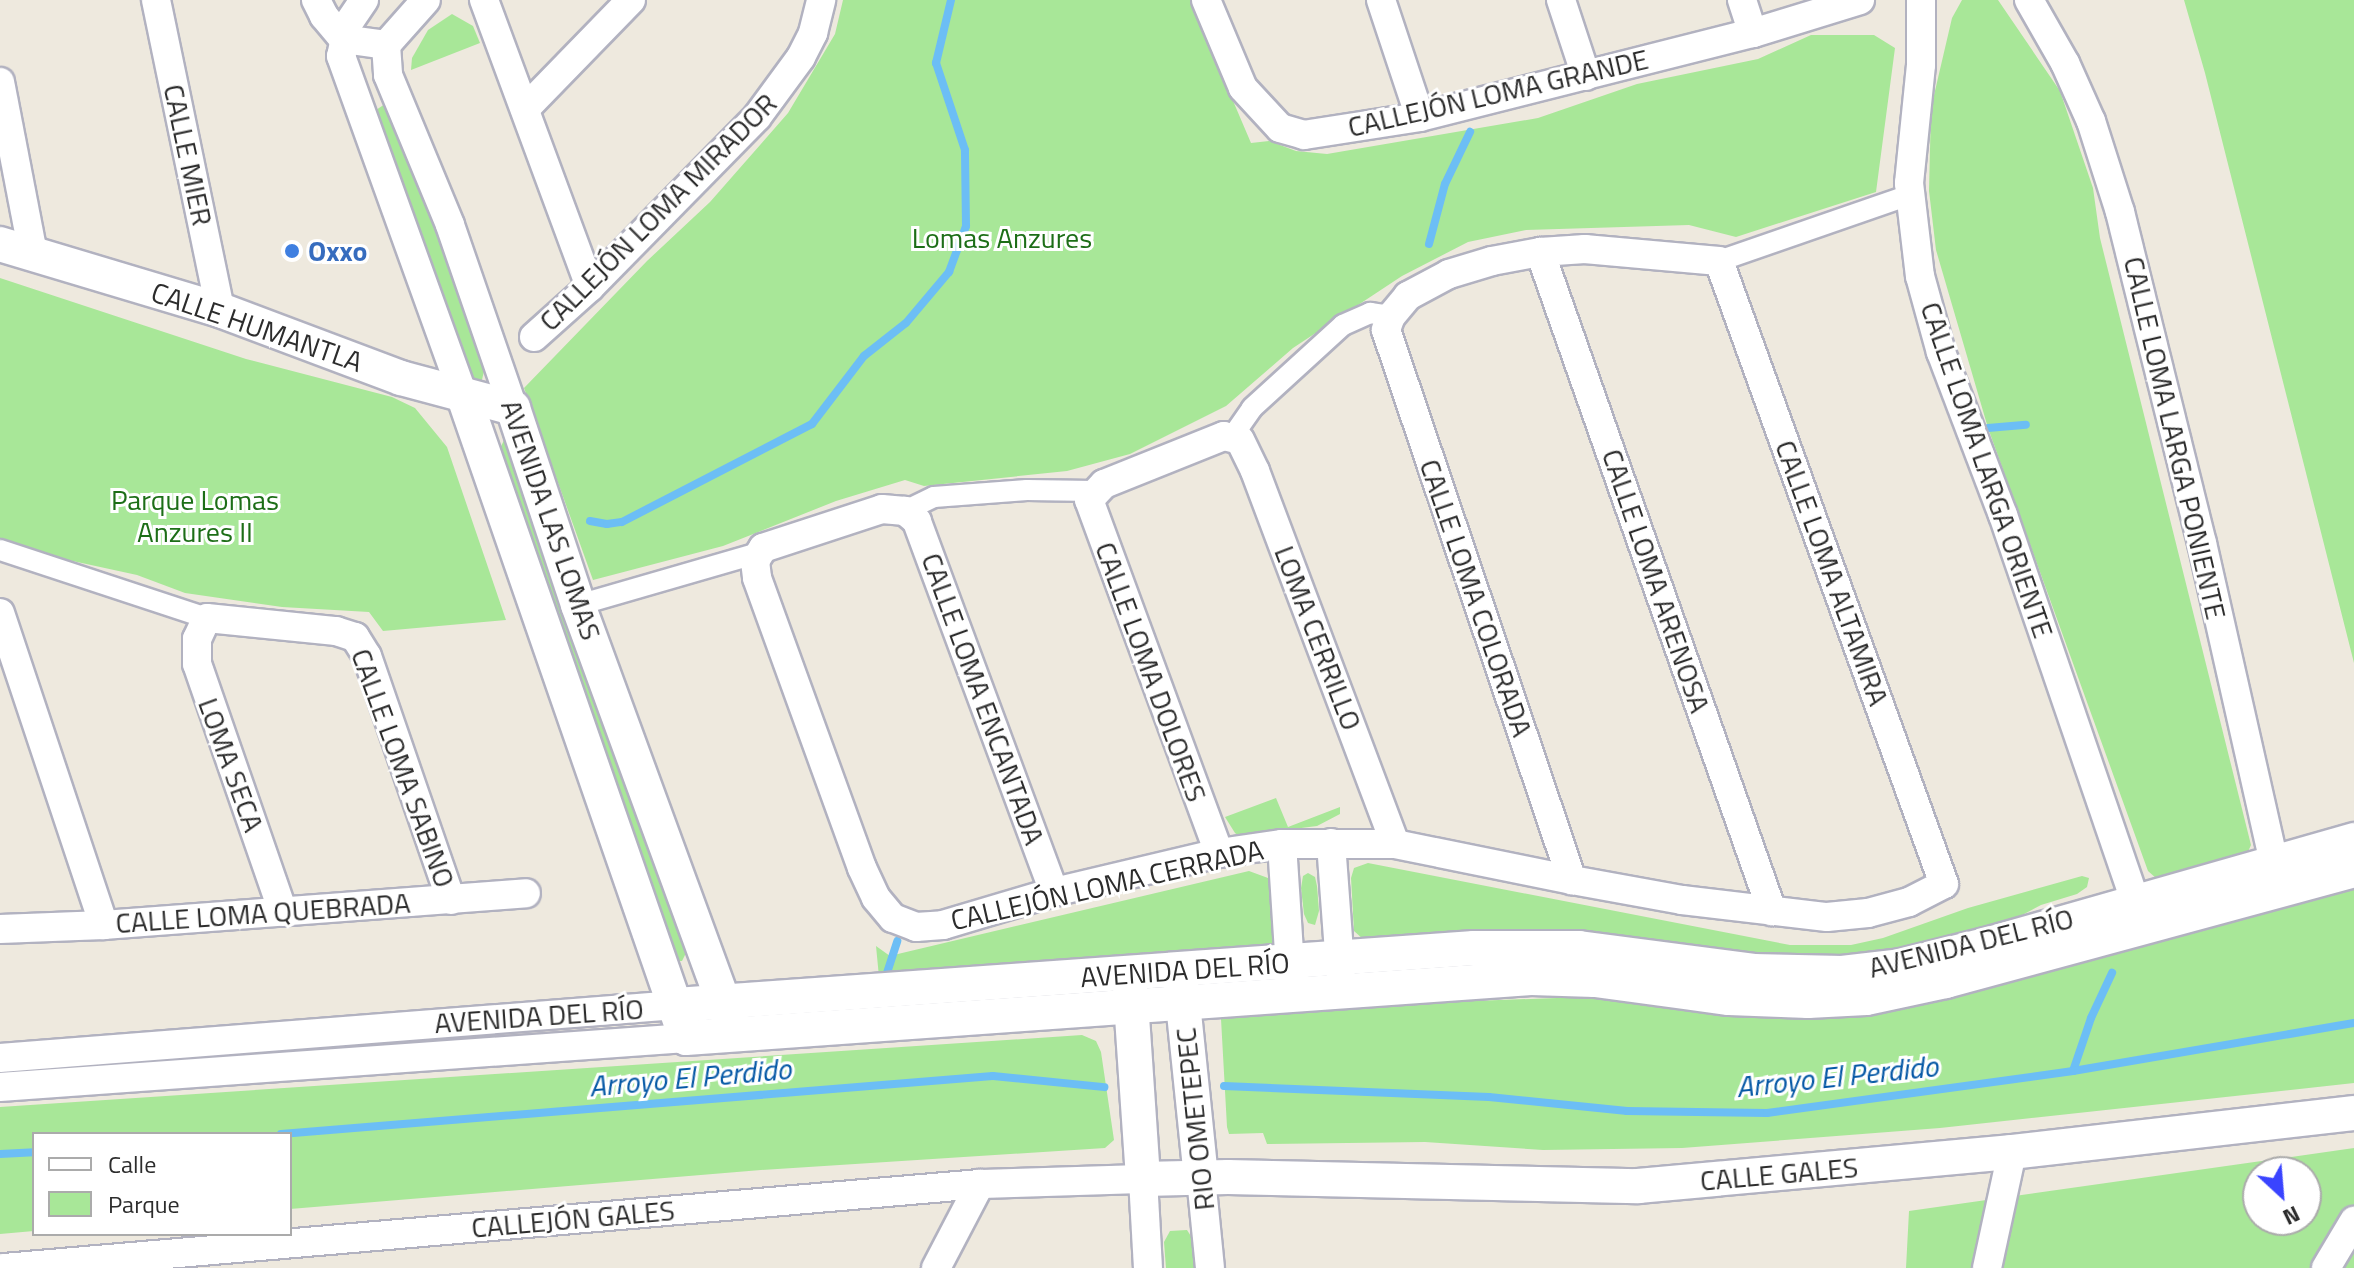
<!DOCTYPE html>
<html>
<head>
<meta charset="utf-8">
<style>
  body { margin:0 }
  #map { position:relative; width:2354px; height:1268px; overflow:hidden; background:#eee9de; font-family:"Titillium Web",sans-serif }
  div>[style] { position:absolute }
  [style*='--x'] { left:calc(var(--x)*1px); top:calc(var(--y)*1px); width:calc(var(--w)*1px); rotate:calc(var(--a)*1deg) }
  .green>* { inset:0; background:#a8e798 }
  .stream>* { height:8px; margin:-4px; padding:0 4px; transform-origin:4px; border-radius:4px; background:#6cbef5 }
  .roads { filter:drop-shadow(2px 0 #b2b2c0) drop-shadow(-2px 0 #b2b2c0) drop-shadow(0 2px #b2b2c0) drop-shadow(0 -2px #b2b2c0) }
  .pedestrian>* { height:20px; margin:-10px; padding:0 10px; transform-origin:10px; border-radius:10px; background:#fff }
  .minor>* { height:28px; margin:-14px; padding:0 14px; transform-origin:14px; border-radius:14px; background:#fff }
  .tertiary>* { height:34px; margin:-17px; padding:0 17px; transform-origin:17px; border-radius:17px; background:#fff }
  .dots>* { width:22px; height:22px; translate:-50% -50%; box-sizing:border-box; border:4px solid #fff; border-radius:50% }
  span { translate:-50% -50%; white-space:nowrap; text-align:center; line-height:1.15; -webkit-text-stroke:6px #fff; paint-order:stroke }
  .street-label { font-size:28px; color:#2c2c2c }
  .park-label { font-size:28px; color:#1d6e17 }
  .shop-label { font-size:28px; color:#366cbe; font-weight:700 }
  .left { translate:0 -50%; text-align:left }
  .water-label { font-size:30px; color:#0659a6; font-style:italic }
  .legend { position:absolute; left:32px; top:1132px; width:260px; height:104px; box-sizing:border-box; background:#fff; border:2px solid #ababab; margin:0; padding:10px 14px; list-style:none; font-size:24px; color:#2c2c2c }
  .legend li { display:flex; align-items:center; gap:16px; height:40px }
  .legend b { width:40px; border:2px solid #ababab }
  .north { position:absolute; left:2242px; top:1156px; width:80px; height:80px; box-sizing:border-box; background:#fff; border:2px solid #ababab; border-radius:50%; rotate:154deg; font-size:22px; font-weight:700; line-height:32px; text-align:center; color:#2c2c2c }
  .north::after { content:''; display:block; margin:auto; width:28px; height:36px; background:#3a44ff; clip-path:polygon(50% 0,100% 100%,50% 72%,0 100%) }
</style>
</head>
<body>
<div id="map">
  <div class="green">
    <div style="clip-path:polygon(843px 0,1190px 0,1251px 143px,1269px 141px,1296px 151px,1327px 154px,1538px 118px,1637px 84px,1758px 59px,1811px 35px,1874px 35px,1895px 48px,1876px 192px,1736px 237px,1689px 225px,1526px 230px,1468px 242px,1402px 276px,1293px 348px,1226px 406px,1130px 454px,1067px 471px,924px 486px,905px 480px,836px 501px,723px 546px,593px 580px,524px 388px,647px 261px,710px 202px,788px 113px,835px 34px)"></div>
    <div style="clip-path:polygon(1962px 0,1998px 0,2060px 91px,2093px 188px,2100px 238px,2251px 845px,2247px 854px,2157px 879px,2148px 871px,1988px 428px,1936px 250px,1929px 191px,1931px 108px,1952px 18px)"></div>
    <div style="clip-path:polygon(2184px 0,2354px 0,2354px 663px,2205px 73px)"></div>
    <div style="clip-path:polygon(452px 14px,473px 26px,480px 43px,411px 70px,412px 58px,428px 30px)"></div>
    <div style="clip-path:polygon(385px 104px,392px 110px,485px 367px,481px 384px,473px 383px,376px 110px)"></div>
    <div style="clip-path:polygon(0 278px,246px 359px,392px 397px,415px 408px,447px 447px,506px 620px,383px 631px,369px 612px,282px 607px,185px 593px,137px 575px,45px 555px,0 539px)"></div>
    <div style="clip-path:polygon(504px 440px,509px 442px,687px 951px,682px 961px,675px 961px,497px 455px)"></div>
    <div style="clip-path:polygon(1276px 798px,1288px 827px,1340px 807px,1340px 814px,1317px 826px,1239px 836px,1235px 833px,1225px 817px)"></div>
    <div style="clip-path:polygon(1368px 863px,1790px 945px,1851px 945px,1883px 938px,1968px 908px,2082px 876px,2089px 878px,2087px 887px,2077px 894px,2041px 905px,1979px 938px,1882px 963px,1364px 940px,1354px 931px,1351px 878px,1354px 868px)"></div>
    <div style="clip-path:polygon(1249px 871px,1268px 878px,1271px 890px,1276px 941px,1268px 949px,879px 977px,876px 946px,890px 956px,902px 953px)"></div>
    <div style="clip-path:polygon(1308px 873px,1315px 877px,1317px 886px,1319px 911px,1315px 925px,1308px 923px,1304px 914px,1301px 888px,1303px 876px)"></div>
    <div style="clip-path:polygon(2354px 889px,2354px 1083px,1940px 1128px,1682px 1148px,1543px 1150px,1425px 1142px,1267px 1144px,1263px 1133px,1229px 1134px,1227px 1127px,1221px 1019px,1286px 1008px,1637px 995px,1732px 1013px,1816px 1019px,1886px 1011px)"></div>
    <div style="clip-path:polygon(1082px 1035px,1096px 1041px,1101px 1052px,1114px 1140px,1105px 1148px,761px 1170px,290px 1209px,290px 1134px,34px 1134px,34px 1231px,0 1234px,0 1107px)"></div>
    <div style="clip-path:polygon(evenodd,2354px 1148px,2354px 1268px,1906px 1268px,1909px 1211px,2354px 1148px,2258px 1172px,2306px 1172px,2306px 1220px,2258px 1220px,2258px 1172px)"></div>
    <div style="clip-path:polygon(1187px 1230px,1194px 1241px,1195px 1268px,1166px 1268px,1164px 1242px,1170px 1231px)"></div>
  </div>
  <div class="stream">
    <div style="--x:1429;--y:244;--w:62;--a:-75.1"></div>
    <div style="--x:1445;--y:184;--w:58;--a:-64.3"></div>
    <div style="--x:1988;--y:428;--w:38;--a:-5"></div>
    <div style="--x:590;--y:521;--w:17;--a:10"></div>
    <div style="--x:607;--y:524;--w:15;--a:-8"></div>
    <div style="--x:622;--y:522;--w:214;--a:-27.3"></div>
    <div style="--x:812;--y:424;--w:86;--a:-52.6"></div>
    <div style="--x:864;--y:356;--w:53;--a:-38.2"></div>
    <div style="--x:906;--y:323;--w:67;--a:-49.9"></div>
    <div style="--x:949;--y:272;--w:49;--a:-69.7"></div>
    <div style="--x:966;--y:226;--w:76;--a:-90.8"></div>
    <div style="--x:965;--y:150;--w:92;--a:-108.4"></div>
    <div style="--x:936;--y:63;--w:65;--a:-76.6"></div>
    <div style="--x:885;--y:979;--w:40;--a:-72"></div>
    <div style="--x:2073;--y:1071;--w:56;--a:-71.2"></div>
    <div style="--x:2091;--y:1018;--w:50;--a:-65"></div>
    <div style="--x:1224;--y:1086;--w:265;--a:2.4"></div>
    <div style="--x:1489;--y:1097;--w:139;--a:5.8"></div>
    <div style="--x:1627;--y:1111;--w:140;--a:0.8"></div>
    <div style="--x:1767;--y:1113;--w:309;--a:-7.8"></div>
    <div style="--x:2073;--y:1071;--w:285;--a:-9.7"></div>
    <div style="--x:281;--y:1134;--w:714;--a:-4.66"></div>
    <div style="--x:993;--y:1076;--w:112;--a:5.7"></div>
    <div style="--x:0;--y:1154;--w:34;--a:-3"></div>
  </div>
  <div class="roads">
    <div class="pedestrian">
      <div style="--x:1719;--y:261;--w:202;--a:-19.1"></div>
      <div style="--x:1232;--y:437;--w:35;--a:-55"></div>
      <div style="--x:1252;--y:408;--w:123;--a:-42.4"></div>
      <div style="--x:1343;--y:325;--w:30;--a:-24"></div>
      <div style="--x:1370;--y:313;--w:21;--a:8"></div>
      <div style="--x:905;--y:511;--w:32;--a:-26"></div>
      <div style="--x:934;--y:497;--w:93;--a:-4.3"></div>
      <div style="--x:1027;--y:490;--w:67;--a:0.9"></div>
      <div style="--x:0;--y:550;--w:218;--a:18.2"></div>
      <div style="--x:578;--y:605;--w:187;--a:-16.1"></div>
    </div>
    <div class="minor">
      <div style="--x:156;--y:0;--w:317;--a:78.3"></div>
      <div style="--x:316;--y:0;--w:18;--a:63"></div>
      <div style="--x:324;--y:16;--w:30;--a:50"></div>
      <div style="--x:343;--y:39;--w:43;--a:7.9"></div>
      <div style="--x:364;--y:0;--w:29;--a:124"></div>
      <div style="--x:348;--y:24;--w:33;--a:102"></div>
      <div style="--x:341;--y:56;--w:363;--a:70.2"></div>
      <div style="--x:484;--y:0;--w:306;--a:69.7"></div>
      <div style="--x:1206;--y:0;--w:95;--a:67.2"></div>
      <div style="--x:1243;--y:88;--w:54;--a:47.2"></div>
      <div style="--x:1280;--y:128;--w:25;--a:16"></div>
      <div style="--x:1304;--y:135;--w:117;--a:-8.8"></div>
      <div style="--x:1420;--y:117;--w:343;--a:-14.2"></div>
      <div style="--x:1753;--y:33;--w:112;--a:-17.1"></div>
      <div style="--x:1381;--y:0;--w:123;--a:71.6"></div>
      <div style="--x:1561;--y:0;--w:80;--a:71.8"></div>
      <div style="--x:1742;--y:0;--w:35;--a:72"></div>
      <div style="--x:1921;--y:0;--w:65;--a:90"></div>
      <div style="--x:1921;--y:65;--w:119;--a:95.8"></div>
      <div style="--x:1909;--y:183;--w:94;--a:83.3"></div>
      <div style="--x:1920;--y:276;--w:79;--a:74.6"></div>
      <div style="--x:1941;--y:352;--w:174;--a:69.2"></div>
      <div style="--x:2003;--y:515;--w:429;--a:71.1"></div>
      <div style="--x:2029;--y:0;--w:73;--a:60.3"></div>
      <div style="--x:2065;--y:63;--w:64;--a:65.9"></div>
      <div style="--x:2091;--y:121;--w:96;--a:72.3"></div>
      <div style="--x:2120;--y:212;--w:341;--a:76.1"></div>
      <div style="--x:2202;--y:543;--w:346;--a:77.3"></div>
      <div style="--x:386;--y:45;--w:30;--a:86"></div>
      <div style="--x:388;--y:75;--w:162;--a:67.5"></div>
      <div style="--x:450;--y:225;--w:194;--a:71"></div>
      <div style="--x:386;--y:45;--w:60;--a:-48.4"></div>
      <div style="--x:0;--y:82;--w:174;--a:79.1"></div>
      <div style="--x:525;--y:109;--w:152;--a:-45.8"></div>
      <div style="--x:1540;--y:252;--w:699;--a:70.61"></div>
      <div style="--x:534;--y:337;--w:75;--a:-41.8"></div>
      <div style="--x:590;--y:287;--w:238;--a:-45.5"></div>
      <div style="--x:757;--y:117;--w:74;--a:-53.7"></div>
      <div style="--x:801;--y:57;--w:27;--a:-63"></div>
      <div style="--x:813;--y:33;--w:34;--a:-76"></div>
      <div style="--x:0;--y:613;--w:329;--a:71.6"></div>
      <div style="--x:1331;--y:843;--w:135;--a:85.8"></div>
      <div style="--x:1282;--y:844;--w:139;--a:86.3"></div>
      <div style="--x:1219;--y:853;--w:376;--a:-110.2"></div>
      <div style="--x:1089;--y:500;--w:22;--a:-47"></div>
      <div style="--x:1104;--y:484;--w:129;--a:-21.8"></div>
      <div style="--x:1224;--y:436;--w:16;--a:14"></div>
      <div style="--x:1240;--y:440;--w:34;--a:64"></div>
      <div style="--x:1255;--y:471;--w:398;--a:69.4"></div>
      <div style="--x:1054;--y:892;--w:395;--a:-110.3"></div>
      <div style="--x:917;--y:521;--w:16;--a:-140"></div>
      <div style="--x:905;--y:511;--w:23;--a:-175"></div>
      <div style="--x:882;--y:509;--w:125;--a:161.9"></div>
      <div style="--x:763;--y:548;--w:15;--a:122"></div>
      <div style="--x:755;--y:561;--w:17;--a:83"></div>
      <div style="--x:757;--y:578;--w:308;--a:70.1"></div>
      <div style="--x:862;--y:868;--w:33;--a:65"></div>
      <div style="--x:876;--y:898;--w:26;--a:50"></div>
      <div style="--x:893;--y:918;--w:25;--a:21"></div>
      <div style="--x:916;--y:927;--w:27;--a:-4"></div>
      <div style="--x:943;--y:925;--w:116;--a:-16.6"></div>
      <div style="--x:1054;--y:892;--w:170;--a:-13.3"></div>
      <div style="--x:1219;--y:853;--w:64;--a:-8.1"></div>
      <div style="--x:1282;--y:844;--w:113;--a:0"></div>
      <div style="--x:1395;--y:844;--w:181;--a:11.5"></div>
      <div style="--x:1572;--y:880;--w:112;--a:10.3"></div>
      <div style="--x:1682;--y:900;--w:146;--a:6.7"></div>
      <div style="--x:1827;--y:917;--w:41;--a:-5.6"></div>
      <div style="--x:1868;--y:913;--w:42;--a:-15"></div>
      <div style="--x:1909;--y:902;--w:39;--a:-27"></div>
      <div style="--x:1944;--y:884;--w:662;--a:-109.86"></div>
      <div style="--x:1719;--y:261;--w:135;--a:-174.9"></div>
      <div style="--x:1585;--y:249;--w:45;--a:176.2"></div>
      <div style="--x:1540;--y:252;--w:49;--a:169.4"></div>
      <div style="--x:1492;--y:261;--w:45;--a:163.2"></div>
      <div style="--x:1449;--y:274;--w:47;--a:151.8"></div>
      <div style="--x:1408;--y:296;--w:26;--a:130"></div>
      <div style="--x:1391;--y:316;--w:15;--a:110"></div>
      <div style="--x:1386;--y:330;--w:581;--a:71.32"></div>
      <div style="--x:283;--y:912;--w:262;--a:-109.1"></div>
      <div style="--x:197;--y:664;--w:25;--a:-90"></div>
      <div style="--x:197;--y:639;--w:23;--a:-65"></div>
      <div style="--x:207;--y:618;--w:130;--a:5.8"></div>
      <div style="--x:336;--y:631;--w:20;--a:18"></div>
      <div style="--x:355;--y:637;--w:22;--a:58"></div>
      <div style="--x:367;--y:656;--w:258;--a:71"></div>
      <div style="--x:0;--y:929;--w:104;--a:-2.2"></div>
      <div style="--x:104;--y:925;--w:423;--a:-4.3"></div>
      <div style="--x:0;--y:1058;--w:678;--a:-4.48"></div>
      <div style="--x:0;--y:1087;--w:688;--a:-4.09"></div>
      <div style="--x:1201;--y:1178;--w:90;--a:84.3"></div>
      <div style="--x:4;--y:1268;--w:980;--a:-4.92"></div>
      <div style="--x:980;--y:1184;--w:163;--a:-1.8"></div>
      <div style="--x:1143;--y:1179;--w:89;--a:86.8"></div>
      <div style="--x:936;--y:1268;--w:95;--a:-62.4"></div>
      <div style="--x:1987;--y:1268;--w:119;--a:-77.8"></div>
      <div style="--x:2326;--y:1268;--w:55;--a:-59.2"></div>
    </div>
    <div class="tertiary">
      <div style="--x:0;--y:244;--w:230;--a:16.7"></div>
      <div style="--x:220;--y:310;--w:193;--a:20.6"></div>
      <div style="--x:401;--y:378;--w:116;--a:15"></div>
      <div style="--x:513;--y:408;--w:207;--a:71.7"></div>
      <div style="--x:578;--y:605;--w:444;--a:69.9"></div>
      <div style="--x:464;--y:397;--w:678;--a:70.9"></div>
      <div style="--x:686;--y:1038;--w:847;--a:-4.06"></div>
      <div style="--x:1531;--y:978;--w:64;--a:1.8"></div>
      <div style="--x:1595;--y:980;--w:135;--a:7.7"></div>
      <div style="--x:1729;--y:998;--w:79;--a:2.2"></div>
      <div style="--x:1808;--y:1001;--w:58;--a:-3"></div>
      <div style="--x:1866;--y:998;--w:82;--a:-12"></div>
      <div style="--x:1946;--y:981;--w:423;--a:-15.2"></div>
      <div style="--x:1181;--y:984;--w:195;--a:84.1"></div>
      <div style="--x:1130;--y:987;--w:192;--a:86.1"></div>
      <div style="--x:1143;--y:1179;--w:85;--a:-1.3"></div>
      <div style="--x:1228;--y:1177;--w:410;--a:1.3"></div>
      <div style="--x:1638;--y:1186;--w:376;--a:-5.2"></div>
      <div style="--x:2012;--y:1152;--w:344;--a:-6.5"></div>
      <div style="--x:676;--y:1005;--w:800;--a:-4.09"></div>
      <div style="--x:1474;--y:948;--w:105;--a:0"></div>
      <div style="--x:1579;--y:948;--w:176;--a:7.5"></div>
      <div style="--x:1753;--y:971;--w:89;--a:1.3"></div>
      <div style="--x:1842;--y:973;--w:59;--a:-6.8"></div>
      <div style="--x:1901;--y:966;--w:88;--a:-13.9"></div>
      <div style="--x:1986;--y:945;--w:383;--a:-15.9"></div>
    </div>
  </div>
  <div class="dots">
    <div style="left:292px;top:251px;background:#3f7fe0"></div>
  </div>
  <div class="street-label">
    <span style="left:1498px;top:93px;rotate:-13deg">CALLEJÓN LOMA GRANDE</span>
    <span style="left:188px;top:155px;rotate:78deg">CALLE MIER</span>
    <span style="left:658px;top:212px;rotate:-45deg">CALLEJÓN LOMA MIRADOR</span>
    <span style="left:257px;top:327px;rotate:19deg">CALLE HUMANTLA</span>
    <span style="left:2175px;top:438px;rotate:77deg">CALLE LOMA LARGA PONIENTE</span>
    <span style="left:1987px;top:470px;rotate:71deg">CALLE LOMA LARGA ORIENTE</span>
    <span style="left:551px;top:520px;rotate:71deg">AVENIDA LAS LOMAS</span>
    <span style="left:1832px;top:573px;rotate:70deg">CALLE LOMA ALTAMIRA</span>
    <span style="left:1656px;top:581px;rotate:71deg">CALLE LOMA ARENOSA</span>
    <span style="left:1476px;top:598px;rotate:71deg">CALLE LOMA COLORADA</span>
    <span style="left:1318px;top:638px;rotate:69deg">LOMA CERRILLO</span>
    <span style="left:1151px;top:672px;rotate:70deg">CALLE LOMA DOLORES</span>
    <span style="left:983px;top:699px;rotate:70deg">CALLE LOMA ENCANTADA</span>
    <span style="left:231px;top:765px;rotate:70deg">LOMA SECA</span>
    <span style="left:403px;top:768px;rotate:70deg">CALLE LOMA SABINO</span>
    <span style="left:1107px;top:885px;rotate:-13deg">CALLEJÓN LOMA CERRADA</span>
    <span style="left:263px;top:913px;rotate:-4deg">CALLE LOMA QUEBRADA</span>
    <span style="left:1971px;top:943px;rotate:-14deg">AVENIDA DEL RÍO</span>
    <span style="left:1185px;top:970px;rotate:-4deg">AVENIDA DEL RÍO</span>
    <span style="left:539px;top:1016px;rotate:-4deg">AVENIDA DEL RÍO</span>
    <span style="left:1195px;top:1119px;rotate:-96deg">RIO OMETEPEC</span>
    <span style="left:1779px;top:1174px;rotate:-5deg">CALLE GALES</span>
    <span style="left:573px;top:1219px;rotate:-5deg">CALLEJÓN GALES</span>
  </div>
  <div class="park-label">
    <span style="left:1002px;top:238px">Lomas Anzures</span>
    <span style="left:195px;top:516px">Parque Lomas<br>Anzures II</span>
  </div>
  <div class="shop-label">
    <span class="left" style="left:308px;top:251px">Oxxo</span>
  </div>
  <div class="water-label">
    <span style="left:1837px;top:1076px;rotate:-6deg">Arroyo El Perdido</span>
    <span style="left:690px;top:1077px;rotate:-5deg">Arroyo El Perdido</span>
  </div>
  <ul class="legend">
  <li><b style="height:10px;background:#fff"></b>Calle</li>
  <li><b style="height:22px;background:#a8e798"></b>Parque</li>
  </ul>
  <div class="north">N</div>
</div>
</body>
</html>
